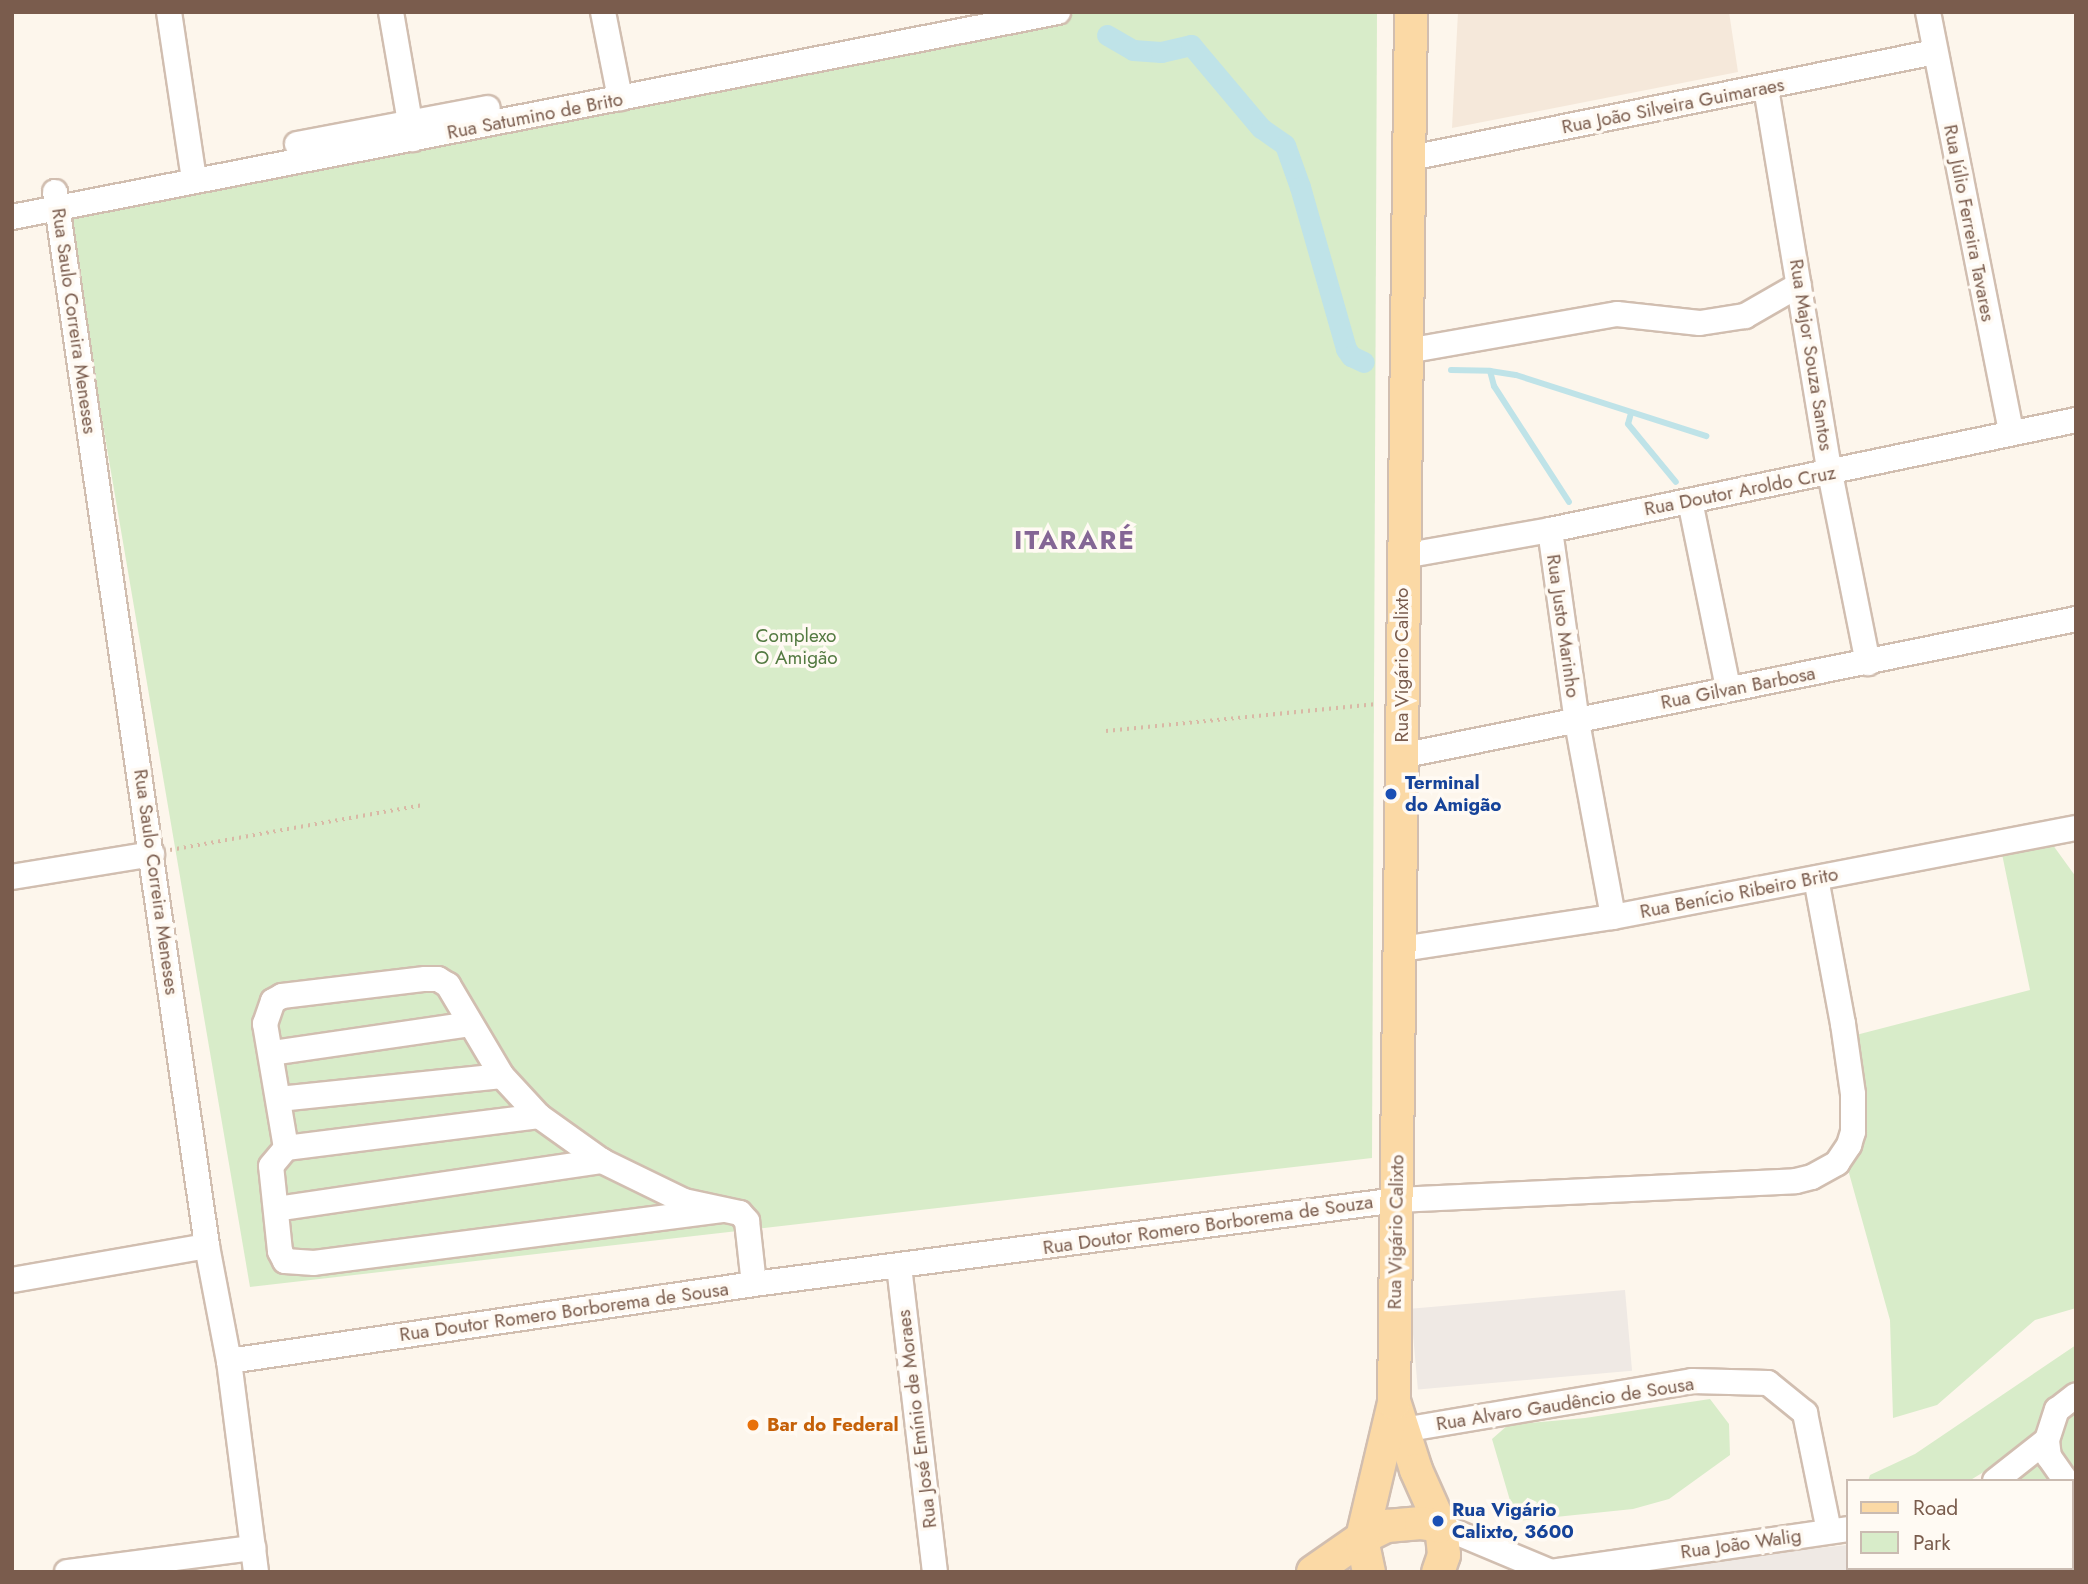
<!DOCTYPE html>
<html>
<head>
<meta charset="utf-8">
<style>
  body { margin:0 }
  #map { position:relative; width:2088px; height:1584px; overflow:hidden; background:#fdf6ec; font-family:Jost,sans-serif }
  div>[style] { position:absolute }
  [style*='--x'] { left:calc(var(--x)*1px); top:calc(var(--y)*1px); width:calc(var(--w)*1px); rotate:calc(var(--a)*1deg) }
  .residential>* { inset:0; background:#f5e8da }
  .industrial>* { inset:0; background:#efe9e4; transform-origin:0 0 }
  .green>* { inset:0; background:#d8ecc9 }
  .stream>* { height:6px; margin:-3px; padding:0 3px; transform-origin:3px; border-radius:3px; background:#bfe3e8 }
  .canal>* { height:21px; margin:-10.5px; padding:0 10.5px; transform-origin:10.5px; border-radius:10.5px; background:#bfe3e8 }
  .path>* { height:3.5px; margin-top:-1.75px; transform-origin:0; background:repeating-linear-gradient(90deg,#d9b8a5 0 2px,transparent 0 7px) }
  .roads { filter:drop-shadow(2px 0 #d1beb0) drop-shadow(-2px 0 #d1beb0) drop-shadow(0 2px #d1beb0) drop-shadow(0 -2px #d1beb0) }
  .minor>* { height:24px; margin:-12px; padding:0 12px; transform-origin:12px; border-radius:12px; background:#fff }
  .major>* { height:32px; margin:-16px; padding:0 16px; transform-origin:16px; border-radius:16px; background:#fbd9a5 }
  .dots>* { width:19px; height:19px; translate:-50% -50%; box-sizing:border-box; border:4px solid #fffaf3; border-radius:50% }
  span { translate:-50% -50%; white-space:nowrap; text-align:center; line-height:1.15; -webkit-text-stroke:7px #fffaf3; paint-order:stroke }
  .street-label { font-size:19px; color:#7a5c4d }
  .park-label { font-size:19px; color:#537a41 }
  .transit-label { font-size:19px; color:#164399; font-weight:700 }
  .left { translate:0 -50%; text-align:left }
  .food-label { font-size:19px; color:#c56008; font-weight:700 }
  .district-label { font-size:26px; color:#846695; font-weight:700; letter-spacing:2px }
  .frame { position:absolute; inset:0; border:14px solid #7a5c4d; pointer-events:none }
  .legend { position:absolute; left:1846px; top:1479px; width:228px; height:91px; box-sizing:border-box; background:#fffaf3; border:2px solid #cabbb1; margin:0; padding:9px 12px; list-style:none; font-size:21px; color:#7a5c4d }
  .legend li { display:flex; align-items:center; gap:14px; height:35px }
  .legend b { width:35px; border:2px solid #cabbb1 }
</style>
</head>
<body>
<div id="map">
  <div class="residential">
    <div style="clip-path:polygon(1458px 12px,1729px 12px,1738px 72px,1452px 128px)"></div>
  </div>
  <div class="industrial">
    <div style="left:1625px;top:1290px;width:81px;height:215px;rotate:85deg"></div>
    <div style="clip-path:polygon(1848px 1545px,1848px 1568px,2037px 1568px,2037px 1572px,1574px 1572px)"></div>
  </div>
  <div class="green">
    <div style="clip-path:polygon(1049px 12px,1377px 12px,1372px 1158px,250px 1287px,66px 208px)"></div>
    <div style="clip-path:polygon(2050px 841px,2076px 877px,2076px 1308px,2035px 1320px,1937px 1405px,1893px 1418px,1890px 1320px,1847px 1166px,1856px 1035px,2030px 990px,2002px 854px)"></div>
    <div style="clip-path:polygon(2076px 1345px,2076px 1386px,2056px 1395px,2029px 1444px,1969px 1481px,1868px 1481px,1870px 1475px,1915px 1454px)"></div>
    <div style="clip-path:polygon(1710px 1399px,1729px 1424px,1730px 1455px,1669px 1499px,1633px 1509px,1516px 1521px,1492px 1439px,1508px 1425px,1585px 1418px)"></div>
    <div style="clip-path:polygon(2076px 1400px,2076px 1481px,2057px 1459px,2059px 1415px)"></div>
    <div style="clip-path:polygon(2044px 1450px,2058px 1481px,2004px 1481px)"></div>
    <div style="clip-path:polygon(2072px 1524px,2076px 1524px,2076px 1572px,2037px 1572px,2037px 1568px,2072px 1568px)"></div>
  </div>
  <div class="stream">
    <div style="--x:1451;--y:370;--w:39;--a:1"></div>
    <div style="--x:1490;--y:371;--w:26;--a:9"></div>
    <div style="--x:1516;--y:375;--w:200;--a:17.8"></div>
    <div style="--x:1490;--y:371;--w:16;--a:75"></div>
    <div style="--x:1494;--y:386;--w:138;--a:57.1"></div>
    <div style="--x:1631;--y:413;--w:11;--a:105"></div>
    <div style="--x:1628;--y:424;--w:75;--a:50.4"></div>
  </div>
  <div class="canal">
    <div style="--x:1107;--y:35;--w:30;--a:30"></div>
    <div style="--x:1133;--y:50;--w:28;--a:4"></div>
    <div style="--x:1161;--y:52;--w:31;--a:-13"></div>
    <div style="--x:1191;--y:45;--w:109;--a:49.9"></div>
    <div style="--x:1261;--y:128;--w:29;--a:35"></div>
    <div style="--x:1285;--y:145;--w:45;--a:70.3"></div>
    <div style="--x:1300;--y:187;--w:168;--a:74.1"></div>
    <div style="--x:1346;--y:349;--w:9;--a:54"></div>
    <div style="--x:1351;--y:356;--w:14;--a:25"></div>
  </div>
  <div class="path">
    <div style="--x:1106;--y:731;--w:272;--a:-5.7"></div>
    <div style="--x:170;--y:850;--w:257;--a:-10.1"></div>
  </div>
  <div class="roads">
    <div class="minor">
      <div style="--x:169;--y:12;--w:170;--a:81.5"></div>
      <div style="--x:391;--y:12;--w:129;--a:80.2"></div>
      <div style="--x:603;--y:12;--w:88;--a:78.8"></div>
      <div style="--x:1928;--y:12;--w:429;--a:78.8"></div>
      <div style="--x:1766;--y:88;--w:390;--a:80.6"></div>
      <div style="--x:1830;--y:473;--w:194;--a:78.7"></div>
      <div style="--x:297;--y:144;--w:194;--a:-10.7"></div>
      <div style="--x:1411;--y:158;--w:535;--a:-11.44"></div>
      <div style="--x:55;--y:192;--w:1065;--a:81.79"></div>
      <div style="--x:207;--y:1246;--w:117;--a:79.2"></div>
      <div style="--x:229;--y:1361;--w:213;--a:82.7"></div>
      <div style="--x:12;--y:217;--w:1066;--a:-11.09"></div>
      <div style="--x:1407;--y:351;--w:213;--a:-10"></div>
      <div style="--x:1617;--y:314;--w:83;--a:6.2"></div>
      <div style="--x:1700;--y:323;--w:46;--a:-8.8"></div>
      <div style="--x:1745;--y:316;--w:62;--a:-29.9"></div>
      <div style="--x:1690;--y:501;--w:191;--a:78.5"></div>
      <div style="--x:1550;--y:530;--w:194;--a:82"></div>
      <div style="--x:1577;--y:722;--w:198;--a:79.5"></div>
      <div style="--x:1403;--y:556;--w:149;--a:-10"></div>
      <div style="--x:1550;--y:530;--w:537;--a:-11.81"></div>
      <div style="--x:1401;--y:756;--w:689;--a:-11.47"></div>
      <div style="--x:12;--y:877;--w:142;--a:-9.3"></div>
      <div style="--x:1401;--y:949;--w:214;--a:-8.6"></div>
      <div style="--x:1613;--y:917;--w:471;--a:-10.9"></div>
      <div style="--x:272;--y:1053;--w:200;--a:-8.3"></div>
      <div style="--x:279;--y:1099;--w:224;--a:-5.9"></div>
      <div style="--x:286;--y:1148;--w:255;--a:-7.2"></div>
      <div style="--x:276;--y:1209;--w:330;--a:-8.4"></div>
      <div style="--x:722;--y:1210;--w:411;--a:172.6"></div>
      <div style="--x:314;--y:1263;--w:29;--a:-176"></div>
      <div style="--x:285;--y:1261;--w:11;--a:-117"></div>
      <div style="--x:280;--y:1251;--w:85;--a:-96"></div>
      <div style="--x:271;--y:1166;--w:23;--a:-50"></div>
      <div style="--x:286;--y:1148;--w:126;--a:-99.6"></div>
      <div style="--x:265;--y:1024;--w:24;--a:-71"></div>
      <div style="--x:273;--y:1001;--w:10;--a:-29"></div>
      <div style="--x:282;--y:996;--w:144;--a:-6.8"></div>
      <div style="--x:425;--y:979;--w:13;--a:0"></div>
      <div style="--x:438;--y:979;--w:12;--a:31"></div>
      <div style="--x:448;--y:985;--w:106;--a:59.3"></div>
      <div style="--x:502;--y:1076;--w:54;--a:47.2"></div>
      <div style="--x:539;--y:1116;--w:77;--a:35.5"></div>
      <div style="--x:602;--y:1161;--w:91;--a:26"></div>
      <div style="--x:684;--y:1201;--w:57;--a:12.1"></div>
      <div style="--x:740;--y:1213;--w:11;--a:49"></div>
      <div style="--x:747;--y:1221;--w:63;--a:83.7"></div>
      <div style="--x:899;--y:1266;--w:308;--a:83.3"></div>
      <div style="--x:12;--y:1280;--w:198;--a:-9.9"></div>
      <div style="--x:229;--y:1361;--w:531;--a:-8.34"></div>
      <div style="--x:754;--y:1284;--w:648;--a:-7.44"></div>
      <div style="--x:1397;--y:1200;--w:399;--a:-2.7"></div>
      <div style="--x:1796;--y:1181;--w:16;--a:-14"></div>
      <div style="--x:1812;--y:1177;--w:29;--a:-29"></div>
      <div style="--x:1837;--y:1163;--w:22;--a:-56"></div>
      <div style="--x:1849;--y:1145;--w:14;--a:-73"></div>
      <div style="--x:1853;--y:1132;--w:38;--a:-90"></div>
      <div style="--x:1853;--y:1094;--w:71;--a:-98.1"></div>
      <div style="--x:1843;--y:1024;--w:148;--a:-100.5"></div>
      <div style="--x:1403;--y:1430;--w:293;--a:-9.6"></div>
      <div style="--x:1692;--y:1381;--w:76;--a:1.5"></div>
      <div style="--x:1768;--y:1383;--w:48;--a:39"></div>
      <div style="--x:1805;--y:1413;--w:120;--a:78.5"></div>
      <div style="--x:1995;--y:1481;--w:66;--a:-38.3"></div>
      <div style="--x:2066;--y:1481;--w:29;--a:-125"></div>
      <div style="--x:2049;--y:1457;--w:17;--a:-97"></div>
      <div style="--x:2047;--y:1440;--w:32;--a:-72"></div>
      <div style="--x:2057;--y:1410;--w:24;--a:-38"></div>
      <div style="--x:2072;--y:1506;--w:4;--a:-14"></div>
      <div style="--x:1441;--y:1526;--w:119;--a:22.7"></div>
      <div style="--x:67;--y:1572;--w:188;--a:-7.4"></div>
      <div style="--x:1551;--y:1572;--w:300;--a:-8.2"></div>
    </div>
    <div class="major">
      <div style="--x:1395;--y:1404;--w:69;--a:72.3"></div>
      <div style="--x:1416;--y:1470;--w:61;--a:65.9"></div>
      <div style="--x:1441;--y:1526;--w:29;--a:84"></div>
      <div style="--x:1444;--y:1555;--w:18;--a:109"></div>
      <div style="--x:1313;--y:1572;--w:60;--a:-34.8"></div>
      <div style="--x:1362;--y:1538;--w:28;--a:-26"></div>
      <div style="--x:1387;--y:1526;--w:34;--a:-5"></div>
      <div style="--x:1421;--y:1523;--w:20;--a:9"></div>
      <div style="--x:1369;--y:1572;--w:35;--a:-102"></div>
      <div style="--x:1362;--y:1538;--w:139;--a:-76.7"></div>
      <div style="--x:1394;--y:1403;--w:1391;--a:-89.3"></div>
    </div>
  </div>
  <div class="dots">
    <div style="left:1391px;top:794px;background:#1a4fb4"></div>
    <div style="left:753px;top:1425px;background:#e8710a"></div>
    <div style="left:1438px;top:1521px;background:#1a4fb4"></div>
  </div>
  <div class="street-label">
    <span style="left:1673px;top:106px;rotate:-11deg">Rua João Silveira Guimaraes</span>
    <span style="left:535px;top:116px;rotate:-11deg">Rua Satumino de Brito</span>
    <span style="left:1969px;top:223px;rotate:79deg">Rua Júlio Ferreira Tavares</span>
    <span style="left:74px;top:321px;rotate:82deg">Rua Saulo Correira Meneses</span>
    <span style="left:1811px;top:355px;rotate:81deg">Rua Major Souza Santos</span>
    <span style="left:1740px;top:491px;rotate:-11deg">Rua Doutor Aroldo Cruz</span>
    <span style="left:1563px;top:626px;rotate:82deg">Rua Justo Marinho</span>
    <span style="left:1402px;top:665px;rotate:-90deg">Rua Vigário Calixto</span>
    <span style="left:1738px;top:688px;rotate:-11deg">Rua Gilvan Barbosa</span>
    <span style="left:156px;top:882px;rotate:82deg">Rua Saulo Correira Meneses</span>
    <span style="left:1739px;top:893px;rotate:-11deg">Rua Benício Ribeiro Brito</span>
    <span style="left:1208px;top:1225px;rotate:-8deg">Rua Doutor Romero Borborema de Souza</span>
    <span style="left:1396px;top:1232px;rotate:-89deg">Rua Vigário Calixto</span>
    <span style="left:564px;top:1312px;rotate:-8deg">Rua Doutor Romero Borborema de Sousa</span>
    <span style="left:1565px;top:1404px;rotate:-9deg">Rua Alvaro Gaudêncio de Sousa</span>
    <span style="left:917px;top:1419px;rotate:-97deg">Rua José Emínio de Moraes</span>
    <span style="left:1741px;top:1544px;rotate:-8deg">Rua João Walig</span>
  </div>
  <div class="park-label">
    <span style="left:796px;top:647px">Complexo<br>O Amigão</span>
  </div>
  <div class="transit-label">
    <span class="left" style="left:1405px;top:794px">Terminal<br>do Amigão</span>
    <span class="left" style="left:1452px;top:1521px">Rua Vigário<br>Calixto, 3600</span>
  </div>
  <div class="food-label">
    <span class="left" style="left:767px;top:1425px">Bar do Federal</span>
  </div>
  <div class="district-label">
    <span style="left:1075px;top:541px">ITARARÉ</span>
  </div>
  <div class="frame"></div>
  <ul class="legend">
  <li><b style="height:9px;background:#fbd9a5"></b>Road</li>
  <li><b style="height:19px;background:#d8ecc9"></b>Park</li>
  </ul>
</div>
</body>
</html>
